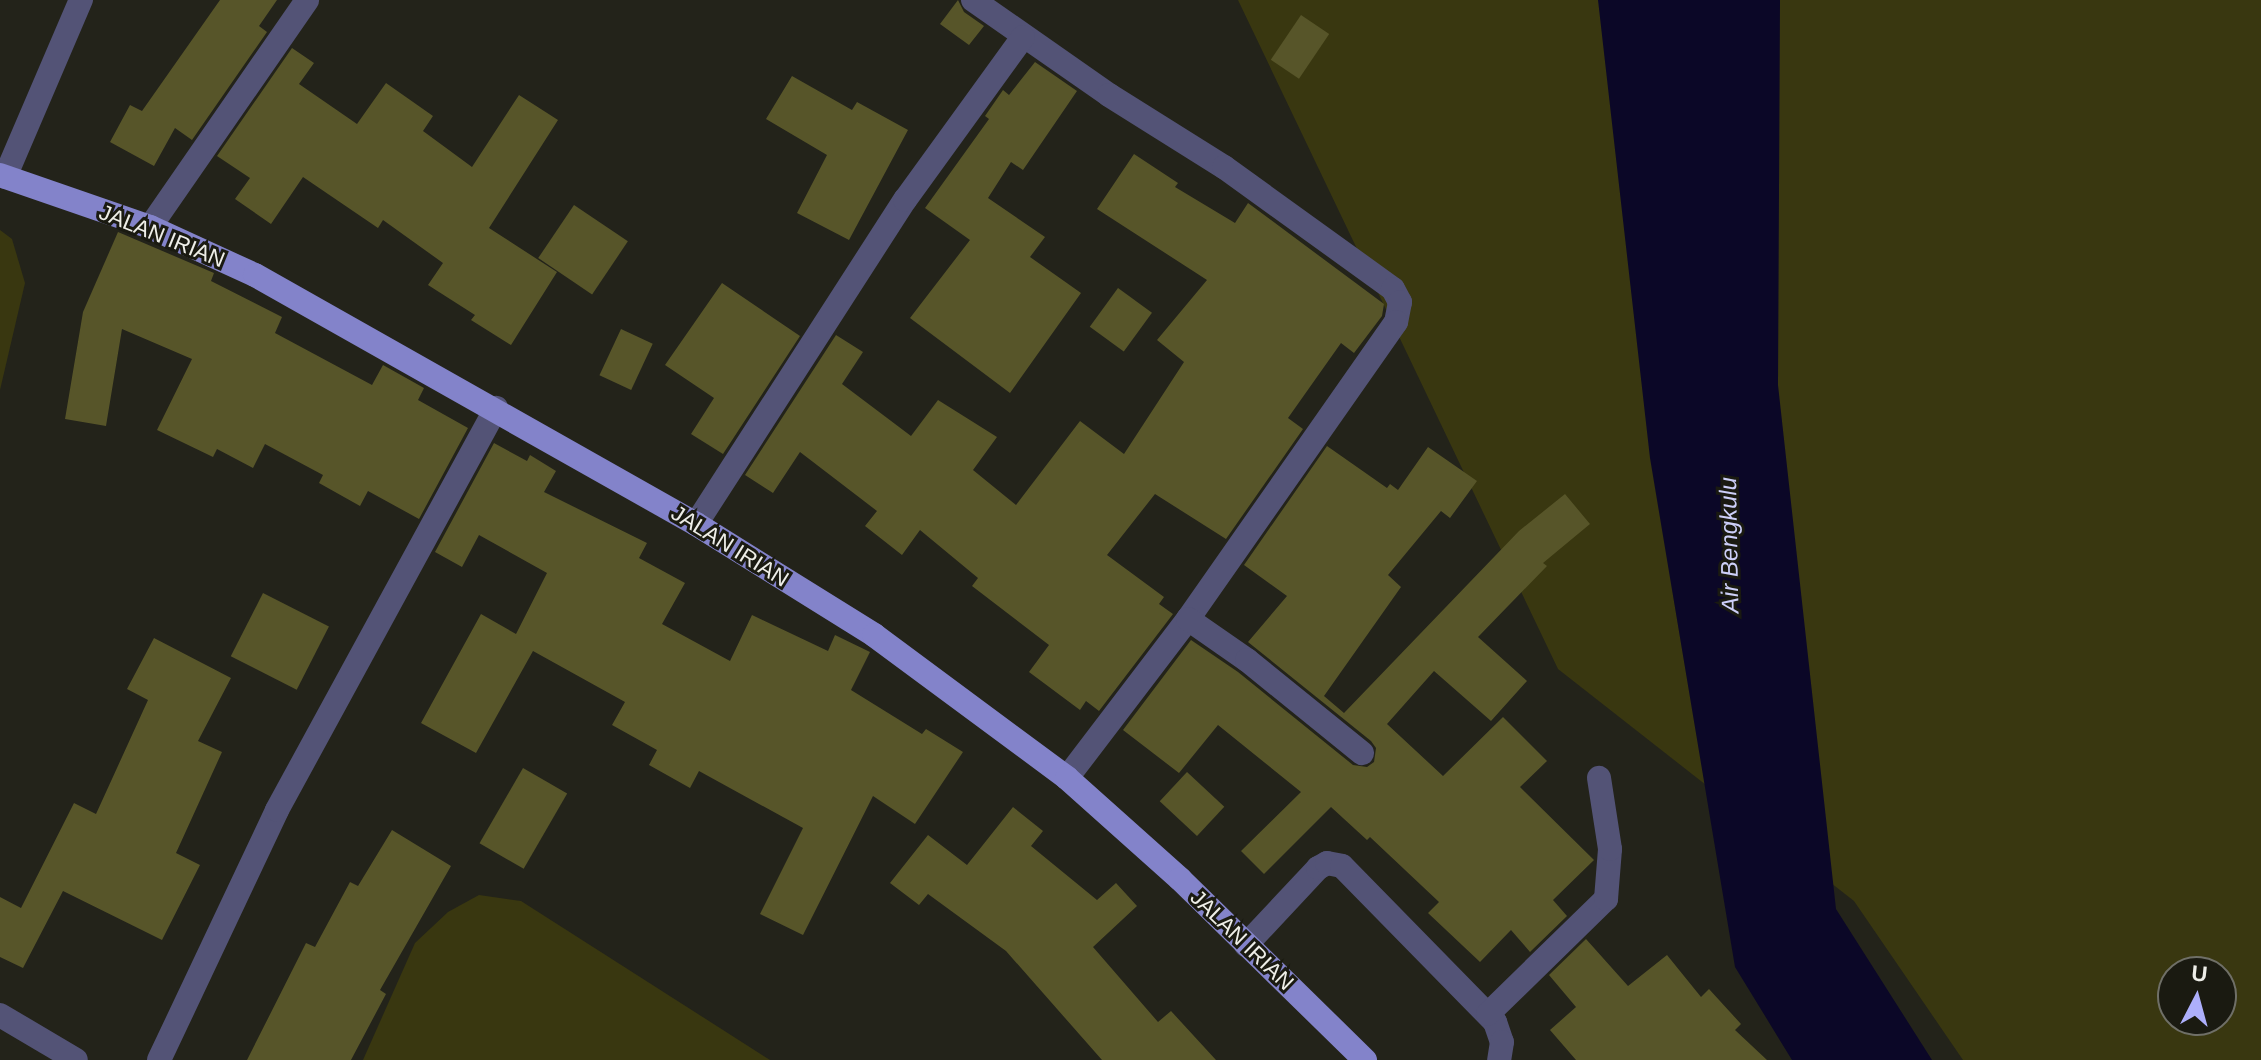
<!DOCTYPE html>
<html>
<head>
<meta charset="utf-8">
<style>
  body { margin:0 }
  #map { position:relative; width:2261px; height:1060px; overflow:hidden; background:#23231a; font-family:Arial,sans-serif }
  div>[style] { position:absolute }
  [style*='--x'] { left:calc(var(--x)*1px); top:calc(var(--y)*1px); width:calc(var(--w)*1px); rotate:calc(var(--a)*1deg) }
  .green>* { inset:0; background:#393710 }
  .water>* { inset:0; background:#0b0727 }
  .building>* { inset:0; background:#575529; transform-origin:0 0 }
  .minor>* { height:24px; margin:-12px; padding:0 12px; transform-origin:12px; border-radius:12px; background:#535376 }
  .major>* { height:24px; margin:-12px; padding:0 12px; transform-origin:12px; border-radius:12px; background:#8383ca }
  span { translate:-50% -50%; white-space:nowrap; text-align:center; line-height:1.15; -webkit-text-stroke:6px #1a1a11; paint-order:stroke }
  .street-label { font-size:22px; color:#eeeee8 }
  .water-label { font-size:24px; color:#cdcff8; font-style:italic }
  .north { position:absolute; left:2157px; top:956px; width:80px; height:80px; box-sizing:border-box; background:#1a1a11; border:2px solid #6f6f67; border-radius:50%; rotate:6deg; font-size:22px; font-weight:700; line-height:32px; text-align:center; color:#eeeee8 }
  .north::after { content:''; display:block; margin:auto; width:28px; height:36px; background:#adaffb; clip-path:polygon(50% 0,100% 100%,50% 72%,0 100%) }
</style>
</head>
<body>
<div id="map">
  <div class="green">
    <div style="clip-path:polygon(evenodd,1238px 0,2261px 0,2261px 1060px,1963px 1060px,1854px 901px,1558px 669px,1238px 0,2173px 972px,2221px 972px,2221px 1020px,2173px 1020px,2173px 972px)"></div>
    <div style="clip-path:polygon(0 230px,12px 239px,25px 283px,0 390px)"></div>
    <div style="clip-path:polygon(479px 895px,521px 901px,770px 1060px,363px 1060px,415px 943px,448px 912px)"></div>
  </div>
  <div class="water">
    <div style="clip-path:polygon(1598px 0,1780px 0,1778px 385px,1836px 909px,1932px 1060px,1792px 1060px,1735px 967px,1650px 458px)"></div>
  </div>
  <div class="building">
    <div style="clip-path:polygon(220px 0,277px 0,259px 26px,267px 32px,192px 140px,175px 128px,154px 166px,110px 142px,130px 105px,142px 111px)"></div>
    <div style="clip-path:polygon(958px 0,964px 12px,984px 26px,969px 45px,940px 24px)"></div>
    <div style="left:1301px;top:15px;width:34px;height:54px;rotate:34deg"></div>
    <div style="clip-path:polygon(292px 48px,314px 63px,299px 84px,357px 124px,386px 83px,433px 116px,423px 131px,472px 167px,519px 95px,558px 120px,489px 228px,557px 272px,511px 345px,471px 320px,475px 315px,428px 285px,443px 263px,383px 220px,378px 228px,303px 177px,271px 224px,235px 199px,250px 178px,217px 156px)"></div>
    <div style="clip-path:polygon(1035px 62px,1077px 91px,1023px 170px,1011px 162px,988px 198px,1045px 237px,1030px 257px,1081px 293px,1010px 393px,910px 318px,970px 240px,925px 208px,989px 119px,985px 116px,1003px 90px,1009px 95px)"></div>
    <div style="clip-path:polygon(792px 76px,852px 110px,857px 102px,908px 130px,849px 240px,797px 213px,827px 155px,766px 119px)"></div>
    <div style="clip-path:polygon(1134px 154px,1178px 183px,1175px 187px,1235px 223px,1248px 203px,1384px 304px,1382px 316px,1354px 353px,1341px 343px,1288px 418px,1303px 429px,1226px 539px,1155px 494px,1107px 555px,1164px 597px,1159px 604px,1173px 614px,1099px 711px,1086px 701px,1080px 710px,1029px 672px,1049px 645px,972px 586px,978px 578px,920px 530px,902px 555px,865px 526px,877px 511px,800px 452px,773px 493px,745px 475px,836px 335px,863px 352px,842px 384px,911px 436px,938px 400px,997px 437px,973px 470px,1016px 505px,1080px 421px,1124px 454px,1184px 362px,1157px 340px,1207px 280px,1097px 209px)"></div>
    <div style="left:574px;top:205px;width:65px;height:64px;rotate:34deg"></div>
    <div style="clip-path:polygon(118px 232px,214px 273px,211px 281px,282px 317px,275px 333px,372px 385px,383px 365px,424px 388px,418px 400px,468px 428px,419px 519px,368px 491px,360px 506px,319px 483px,323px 475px,265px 444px,253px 468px,217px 449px,213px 457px,157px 430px,192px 359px,122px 329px,106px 426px,65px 419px,83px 312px)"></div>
    <div style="clip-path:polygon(722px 283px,800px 336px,723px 454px,691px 434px,714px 398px,665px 365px)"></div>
    <div style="left:1118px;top:288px;width:42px;height:48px;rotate:36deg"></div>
    <div style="left:621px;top:329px;width:35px;height:51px;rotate:25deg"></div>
    <div style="clip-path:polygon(494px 443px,527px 461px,530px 455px,556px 471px,544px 492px,647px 543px,639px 558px,685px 583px,662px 624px,730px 661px,752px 615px,828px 651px,835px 635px,870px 652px,851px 690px,922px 734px,926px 729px,963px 752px,915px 824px,873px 796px,803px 935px,760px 914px,803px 828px,699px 771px,690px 788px,649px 765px,657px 750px,612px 725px,625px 702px,533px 651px,476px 753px,421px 723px,481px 614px,516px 634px,547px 573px,479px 535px,462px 567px,435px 552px)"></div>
    <div style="clip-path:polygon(1327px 446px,1387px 488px,1390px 484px,1398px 490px,1428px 447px,1477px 481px,1450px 518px,1441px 511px,1388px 575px,1401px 587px,1324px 696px,1344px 713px,1519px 531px,1565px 494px,1590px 524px,1543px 563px,1547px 566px,1478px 637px,1527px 681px,1491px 721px,1434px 671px,1387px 724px,1443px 776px,1503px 717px,1547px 761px,1520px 787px,1594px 860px,1553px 900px,1567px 916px,1530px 952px,1511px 930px,1480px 962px,1428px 913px,1439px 902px,1370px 837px,1367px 840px,1331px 807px,1264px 874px,1241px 851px,1301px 792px,1218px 725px,1179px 773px,1123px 730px,1191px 640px,1238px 672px,1353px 765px,1367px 767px,1374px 762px,1376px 748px,1371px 741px,1248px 642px,1287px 596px,1244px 565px)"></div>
    <div style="left:263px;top:593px;width:74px;height:71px;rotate:27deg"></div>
    <div style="clip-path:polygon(154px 638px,231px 678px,198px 741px,222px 752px,176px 853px,200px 865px,162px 940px,63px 891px,23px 968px,0 957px,0 897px,21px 908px,74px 803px,96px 814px,148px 700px,127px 689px)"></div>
    <div style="left:523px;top:768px;width:51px;height:87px;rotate:30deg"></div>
    <div style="left:1187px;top:772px;width:51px;height:40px;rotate:43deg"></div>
    <div style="clip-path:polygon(1013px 807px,1043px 831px,1031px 846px,1097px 900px,1116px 883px,1137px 906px,1093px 947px,1158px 1022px,1171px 1011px,1216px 1060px,1102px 1060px,1006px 951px,928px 894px,919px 905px,890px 883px,928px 835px,967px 865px)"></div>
    <div style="clip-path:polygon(392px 830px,451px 866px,380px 990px,386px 994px,351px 1060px,247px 1060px,306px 943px,315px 947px,350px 882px,358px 886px)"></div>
    <div style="clip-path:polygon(1586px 939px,1628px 986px,1667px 955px,1701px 997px,1709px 989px,1741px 1024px,1735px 1030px,1767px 1060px,1576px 1060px,1550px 1030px,1576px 1007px,1549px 975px)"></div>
  </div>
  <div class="minor">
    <div style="--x:973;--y:0;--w:166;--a:34.9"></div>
    <div style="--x:1109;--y:95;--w:136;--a:32.1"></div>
    <div style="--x:1224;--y:167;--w:208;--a:35.8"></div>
    <div style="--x:1393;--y:289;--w:15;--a:62"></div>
    <div style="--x:1400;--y:302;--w:20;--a:101"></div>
    <div style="--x:1396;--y:322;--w:363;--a:125"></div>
    <div style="--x:1188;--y:619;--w:200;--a:127.3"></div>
    <div style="--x:5;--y:177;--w:193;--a:-66.8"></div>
    <div style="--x:150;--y:227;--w:276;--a:-55.3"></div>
    <div style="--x:696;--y:524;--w:386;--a:-57.2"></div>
    <div style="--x:905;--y:200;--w:201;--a:-54.1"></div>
    <div style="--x:1188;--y:619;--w:72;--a:34.8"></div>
    <div style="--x:1247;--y:660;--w:148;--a:39"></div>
    <div style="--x:1246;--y:945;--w:105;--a:-46.9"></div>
    <div style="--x:1318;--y:868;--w:10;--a:-29"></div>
    <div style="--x:1327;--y:863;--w:15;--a:11"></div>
    <div style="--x:1342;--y:866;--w:219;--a:45.6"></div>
    <div style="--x:1495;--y:1022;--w:21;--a:71"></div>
    <div style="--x:1502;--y:1042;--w:18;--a:99"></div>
    <div style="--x:1488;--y:1014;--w:165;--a:-44.3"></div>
    <div style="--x:1606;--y:899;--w:50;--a:-85.4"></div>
    <div style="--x:1610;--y:849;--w:72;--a:-98.8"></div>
    <div style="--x:0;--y:1015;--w:88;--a:30.6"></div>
    <div style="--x:159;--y:1060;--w:276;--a:-64.7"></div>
    <div style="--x:277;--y:810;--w:458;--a:-61.4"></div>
  </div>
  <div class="major">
    <div style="--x:0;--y:175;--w:159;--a:19.1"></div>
    <div style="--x:150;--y:227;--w:115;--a:24.6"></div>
    <div style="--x:255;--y:275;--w:506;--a:29.45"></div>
    <div style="--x:696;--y:524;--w:210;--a:31.9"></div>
    <div style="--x:874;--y:635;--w:240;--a:36.5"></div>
    <div style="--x:1067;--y:778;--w:152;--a:41.8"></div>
    <div style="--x:1180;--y:879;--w:259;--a:44.4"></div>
  </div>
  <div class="street-label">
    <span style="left:162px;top:236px;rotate:22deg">JALAN IRIAN</span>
    <span style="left:730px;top:546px;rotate:32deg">JALAN IRIAN</span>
    <span style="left:1242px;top:940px;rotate:44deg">JALAN IRIAN</span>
  </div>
  <div class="water-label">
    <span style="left:1729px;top:545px;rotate:-91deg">Air Bengkulu</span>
  </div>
  <div class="north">U</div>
</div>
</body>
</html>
